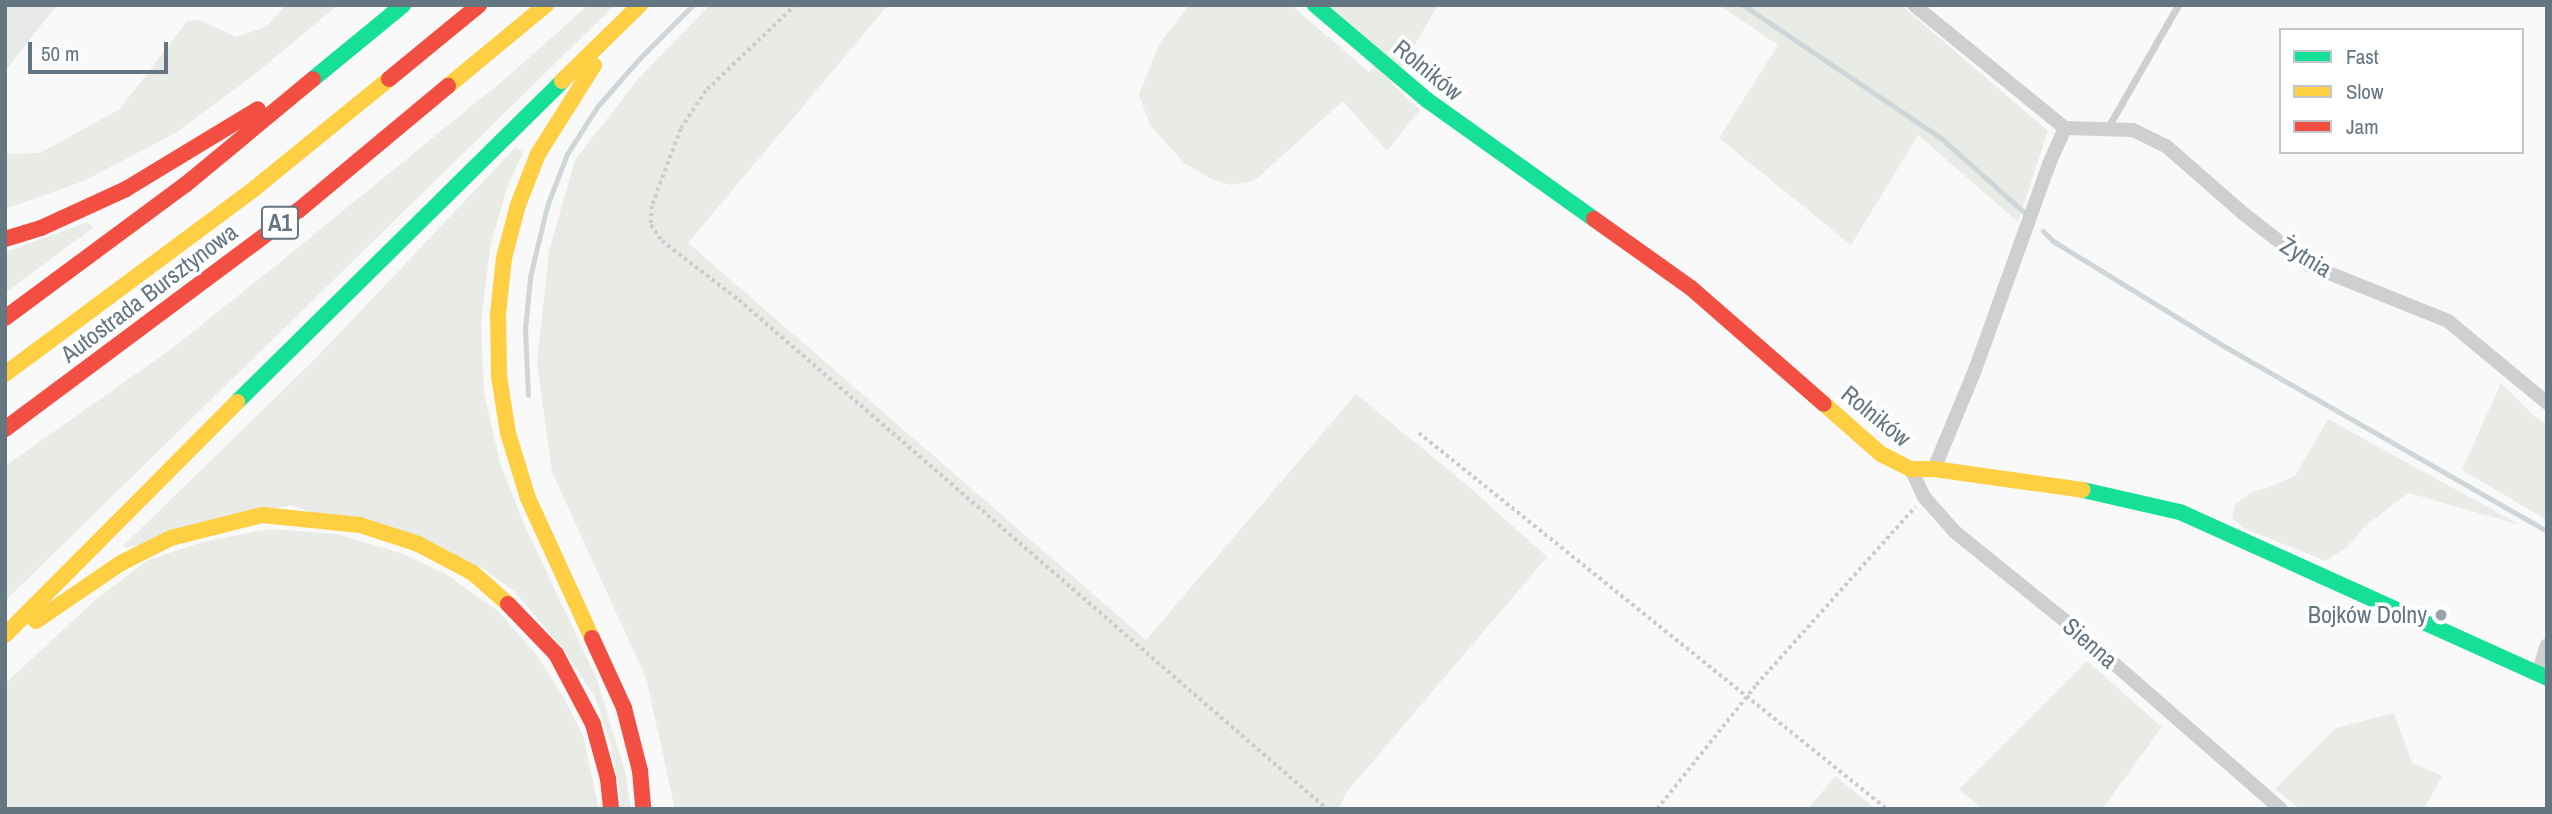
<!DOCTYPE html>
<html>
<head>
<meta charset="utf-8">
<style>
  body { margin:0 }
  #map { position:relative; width:2552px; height:814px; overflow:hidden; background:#f9f9f9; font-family:"Archivo Narrow",sans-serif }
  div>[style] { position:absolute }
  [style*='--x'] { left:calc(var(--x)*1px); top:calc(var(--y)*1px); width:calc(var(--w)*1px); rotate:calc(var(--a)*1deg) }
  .built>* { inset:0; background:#e8e9e9 }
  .green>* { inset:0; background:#e8ebe6 }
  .stream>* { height:5px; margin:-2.5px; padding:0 2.5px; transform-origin:2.5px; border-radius:2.5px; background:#ced6d9 }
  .path>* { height:3.5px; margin-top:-1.75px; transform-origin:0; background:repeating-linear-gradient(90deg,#cbcccd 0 3.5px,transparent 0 7px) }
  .lane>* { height:7px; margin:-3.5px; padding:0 3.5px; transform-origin:3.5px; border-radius:3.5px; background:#cecfd0 }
  .street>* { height:14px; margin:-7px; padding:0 7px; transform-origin:7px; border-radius:7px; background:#cecfd0 }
  .fast>* { height:16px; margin:-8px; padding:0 8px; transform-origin:8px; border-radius:8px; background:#16e098 }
  .slow>* { height:16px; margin:-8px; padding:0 8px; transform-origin:8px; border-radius:8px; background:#ffcf43 }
  .jam>* { height:16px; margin:-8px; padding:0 8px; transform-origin:8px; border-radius:8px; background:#f24e42 }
  .dots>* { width:19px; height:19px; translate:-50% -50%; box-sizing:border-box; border:4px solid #fff; border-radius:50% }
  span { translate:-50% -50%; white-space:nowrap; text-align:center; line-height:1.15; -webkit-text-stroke:7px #fff; paint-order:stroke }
  .shield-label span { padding:2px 5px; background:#fff; border:2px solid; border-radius:5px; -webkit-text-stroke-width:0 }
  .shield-label { font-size:23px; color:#657683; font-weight:700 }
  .street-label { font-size:24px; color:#657683 }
  .poi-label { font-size:24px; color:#657683 }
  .right { translate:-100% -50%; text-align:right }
  .frame { position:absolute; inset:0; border:7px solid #657683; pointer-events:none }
  .legend { position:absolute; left:2279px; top:28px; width:245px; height:126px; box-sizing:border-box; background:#fff; border:2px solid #c1c8cd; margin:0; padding:9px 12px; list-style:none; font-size:21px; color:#657683 }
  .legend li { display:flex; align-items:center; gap:14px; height:35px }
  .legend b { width:35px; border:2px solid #c1c8cd }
  .scale { position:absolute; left:28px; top:42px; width:140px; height:32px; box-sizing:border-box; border:4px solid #657683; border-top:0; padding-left:9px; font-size:21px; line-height:24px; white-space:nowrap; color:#657683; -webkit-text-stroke:5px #fff; paint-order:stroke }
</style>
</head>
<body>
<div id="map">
  <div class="built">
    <div style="clip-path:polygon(5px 5px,57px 5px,5px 71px)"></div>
  </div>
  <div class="green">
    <div style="clip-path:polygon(286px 5px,338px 5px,255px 74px,177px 132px,84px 181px,5px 209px,5px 154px,40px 153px,120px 109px,187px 21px,200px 20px,236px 37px,266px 27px)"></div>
    <div style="clip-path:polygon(588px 5px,615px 5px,5px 601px,5px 466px,170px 350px,284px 259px,512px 73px)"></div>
    <div style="clip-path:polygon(710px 5px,888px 5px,688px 243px,1146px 640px,1356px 394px,1468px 486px,1547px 557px,1345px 794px,1339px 809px,675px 809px,646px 678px,552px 472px,537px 363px,549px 251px,575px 160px,638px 79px)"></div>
    <div style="clip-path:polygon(1189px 5px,1291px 5px,1369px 72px,1384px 56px,1328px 5px,1438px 5px,1392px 84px,1420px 110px,1387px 151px,1343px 101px,1254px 181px,1231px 185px,1211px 179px,1184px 163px,1150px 125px,1139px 94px,1160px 43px)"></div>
    <div style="clip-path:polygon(1719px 5px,1901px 5px,2048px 131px,2018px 222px,1918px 135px,1851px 245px,1719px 138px,1778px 45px)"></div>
    <div style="clip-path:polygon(516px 147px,523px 152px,507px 188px,490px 247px,481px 324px,484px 393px,500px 463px,524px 524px,596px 677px,625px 771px,631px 809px,622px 809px,611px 745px,595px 697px,560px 645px,515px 592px,481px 567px,290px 505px,127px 548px,123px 546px,315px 359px)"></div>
    <div style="clip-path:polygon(88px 222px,93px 228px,5px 293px,5px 252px)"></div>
    <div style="clip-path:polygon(2501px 383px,2533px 415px,2547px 424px,2547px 520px,2462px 470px)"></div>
    <div style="clip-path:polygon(2328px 419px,2520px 525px,2409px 493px,2365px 526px,2348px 546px,2326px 561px,2243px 528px,2232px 518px,2236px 503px,2252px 492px,2270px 487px,2295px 476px)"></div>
    <div style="clip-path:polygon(270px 529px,337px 534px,404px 554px,447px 575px,498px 611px,536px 654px,564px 698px,583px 736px,599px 809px,5px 809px,5px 684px,94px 601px,148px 560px,206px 541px)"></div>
    <div style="clip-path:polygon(2087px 661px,2162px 727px,2102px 809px,1982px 809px,1959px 789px)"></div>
    <div style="clip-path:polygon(2394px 713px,2412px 763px,2442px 776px,2424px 809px,2300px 809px,2275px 789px,2336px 728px)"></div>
    <div style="clip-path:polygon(1835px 776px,1876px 809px,1808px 809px)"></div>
  </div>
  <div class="stream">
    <div style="--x:1743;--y:5;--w:239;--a:33.9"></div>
    <div style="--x:1941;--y:138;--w:115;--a:41.8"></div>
    <div style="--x:2043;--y:231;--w:14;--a:45"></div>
    <div style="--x:2053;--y:241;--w:198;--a:31.6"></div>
    <div style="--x:2222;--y:345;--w:374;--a:29.8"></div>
    <div style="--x:528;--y:395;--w:65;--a:-92.6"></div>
    <div style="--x:525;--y:330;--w:53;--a:-84.6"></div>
    <div style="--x:530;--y:277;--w:73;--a:-76.5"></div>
    <div style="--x:547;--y:206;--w:56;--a:-69"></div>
    <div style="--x:567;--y:154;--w:56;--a:-57.4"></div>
    <div style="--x:597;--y:107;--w:62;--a:-48.9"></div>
    <div style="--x:638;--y:60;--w:78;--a:-45"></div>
  </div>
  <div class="path">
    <div style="--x:796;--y:5;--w:124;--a:136.3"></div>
    <div style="--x:706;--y:91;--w:45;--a:123.3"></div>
    <div style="--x:681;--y:129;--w:82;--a:110.6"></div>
    <div style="--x:652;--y:206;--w:19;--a:93"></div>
    <div style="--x:651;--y:225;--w:19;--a:55"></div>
    <div style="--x:662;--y:241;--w:97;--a:37.5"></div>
    <div style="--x:739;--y:300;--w:778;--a:40.88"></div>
    <div style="--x:1419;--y:433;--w:600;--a:38.78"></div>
    <div style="--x:1657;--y:809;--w:159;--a:-51.4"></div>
    <div style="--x:1756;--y:685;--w:239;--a:-48.2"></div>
  </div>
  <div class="lane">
    <div style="--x:2107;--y:129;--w:143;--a:-60.2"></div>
  </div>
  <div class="street">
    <div style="--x:1914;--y:5;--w:195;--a:39.2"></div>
    <div style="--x:1911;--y:469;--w:31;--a:65"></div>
    <div style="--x:1924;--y:497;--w:47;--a:48.5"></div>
    <div style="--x:1955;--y:532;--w:139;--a:38.9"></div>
    <div style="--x:2063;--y:619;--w:289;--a:41.1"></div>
    <div style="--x:1934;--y:469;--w:107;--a:-67.5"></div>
    <div style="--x:1975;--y:370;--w:219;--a:-70.2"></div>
    <div style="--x:2049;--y:164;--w:39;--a:-66"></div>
    <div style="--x:2065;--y:128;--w:68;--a:1.7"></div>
    <div style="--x:2133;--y:130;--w:37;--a:26"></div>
    <div style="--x:2166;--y:146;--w:103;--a:41.1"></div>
    <div style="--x:2244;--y:214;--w:83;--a:38.1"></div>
    <div style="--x:2309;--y:265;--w:150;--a:21.9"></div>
    <div style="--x:2448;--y:321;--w:129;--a:39.6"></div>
    <div style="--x:2538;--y:674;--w:30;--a:-73"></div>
  </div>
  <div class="fast">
    <div style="--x:1315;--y:5;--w:147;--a:40.3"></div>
    <div style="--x:1427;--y:100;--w:205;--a:35.5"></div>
    <div style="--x:313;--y:79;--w:117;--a:-39.4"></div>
    <div style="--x:237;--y:402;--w:457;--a:-44.6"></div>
    <div style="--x:2083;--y:490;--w:99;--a:12.8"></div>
    <div style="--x:2180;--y:512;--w:403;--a:24.3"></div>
  </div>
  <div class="slow">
    <div style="--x:562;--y:81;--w:109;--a:-44.3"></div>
    <div style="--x:448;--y:86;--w:127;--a:-39.6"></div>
    <div style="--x:5;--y:374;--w:312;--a:-36.6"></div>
    <div style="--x:255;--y:188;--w:173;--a:-39.1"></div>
    <div style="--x:1824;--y:404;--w:76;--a:41.3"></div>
    <div style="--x:1881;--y:454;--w:34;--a:27"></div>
    <div style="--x:1911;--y:469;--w:23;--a:0"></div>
    <div style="--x:1934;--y:469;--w:150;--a:8"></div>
    <div style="--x:36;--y:621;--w:103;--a:-34.3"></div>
    <div style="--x:121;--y:563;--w:56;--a:-26.6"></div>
    <div style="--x:171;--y:538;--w:94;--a:-14.2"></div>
    <div style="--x:262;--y:515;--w:99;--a:5.8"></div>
    <div style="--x:360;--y:525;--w:61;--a:18.1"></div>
    <div style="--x:418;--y:544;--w:62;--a:27.8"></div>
    <div style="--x:473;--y:573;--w:47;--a:41.5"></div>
    <div style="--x:5;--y:635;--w:329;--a:-45.1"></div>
    <div style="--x:592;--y:638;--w:154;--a:-114.6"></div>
    <div style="--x:528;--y:498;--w:68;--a:-107.1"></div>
    <div style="--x:508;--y:433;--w:58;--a:-99"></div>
    <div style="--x:499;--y:376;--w:62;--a:-90.9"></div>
    <div style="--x:498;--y:314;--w:56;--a:-83.9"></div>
    <div style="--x:504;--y:258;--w:55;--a:-75.2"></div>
    <div style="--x:518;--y:205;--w:55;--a:-68.6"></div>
    <div style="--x:538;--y:154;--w:105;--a:-57.8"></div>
  </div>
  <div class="jam">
    <div style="--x:389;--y:79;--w:117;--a:-39.4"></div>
    <div style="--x:1594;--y:219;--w:119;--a:35.4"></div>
    <div style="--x:1691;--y:288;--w:176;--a:41.1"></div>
    <div style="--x:5;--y:239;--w:38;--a:-17"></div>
    <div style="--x:41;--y:228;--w:94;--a:-24.6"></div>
    <div style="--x:126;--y:189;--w:154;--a:-31.2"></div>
    <div style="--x:5;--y:318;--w:224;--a:-36.5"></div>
    <div style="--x:185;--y:185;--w:166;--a:-39.6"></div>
    <div style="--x:5;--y:429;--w:367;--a:-36.7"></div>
    <div style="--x:299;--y:210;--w:194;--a:-39.8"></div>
    <div style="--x:508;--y:604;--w:69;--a:46.2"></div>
    <div style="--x:556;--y:654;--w:79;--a:62.1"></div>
    <div style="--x:593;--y:724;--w:57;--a:74.7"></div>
    <div style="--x:608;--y:779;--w:30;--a:84"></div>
    <div style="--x:592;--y:638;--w:77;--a:65.4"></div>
    <div style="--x:624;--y:708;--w:65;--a:75.7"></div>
    <div style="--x:640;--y:771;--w:38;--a:85"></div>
  </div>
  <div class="dots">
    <div style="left:2441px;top:615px;background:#99a4ac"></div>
  </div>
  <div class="shield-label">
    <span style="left:280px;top:223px">A1</span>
  </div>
  <div class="street-label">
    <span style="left:1428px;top:70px;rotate:39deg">Rolników</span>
    <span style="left:2306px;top:257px;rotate:31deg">Żytnia</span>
    <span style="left:149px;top:293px;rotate:-37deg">Autostrada Bursztynowa</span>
    <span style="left:1876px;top:416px;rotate:39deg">Rolników</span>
    <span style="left:2090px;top:643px;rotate:41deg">Sienna</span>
  </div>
  <div class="poi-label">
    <span class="right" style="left:2427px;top:615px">Bojków Dolny</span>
  </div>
  <div class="frame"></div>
  <ul class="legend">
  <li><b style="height:9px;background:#16e098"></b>Fast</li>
  <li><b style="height:9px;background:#ffcf43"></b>Slow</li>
  <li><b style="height:9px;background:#f24e42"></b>Jam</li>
  </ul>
  <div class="scale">50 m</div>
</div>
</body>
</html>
